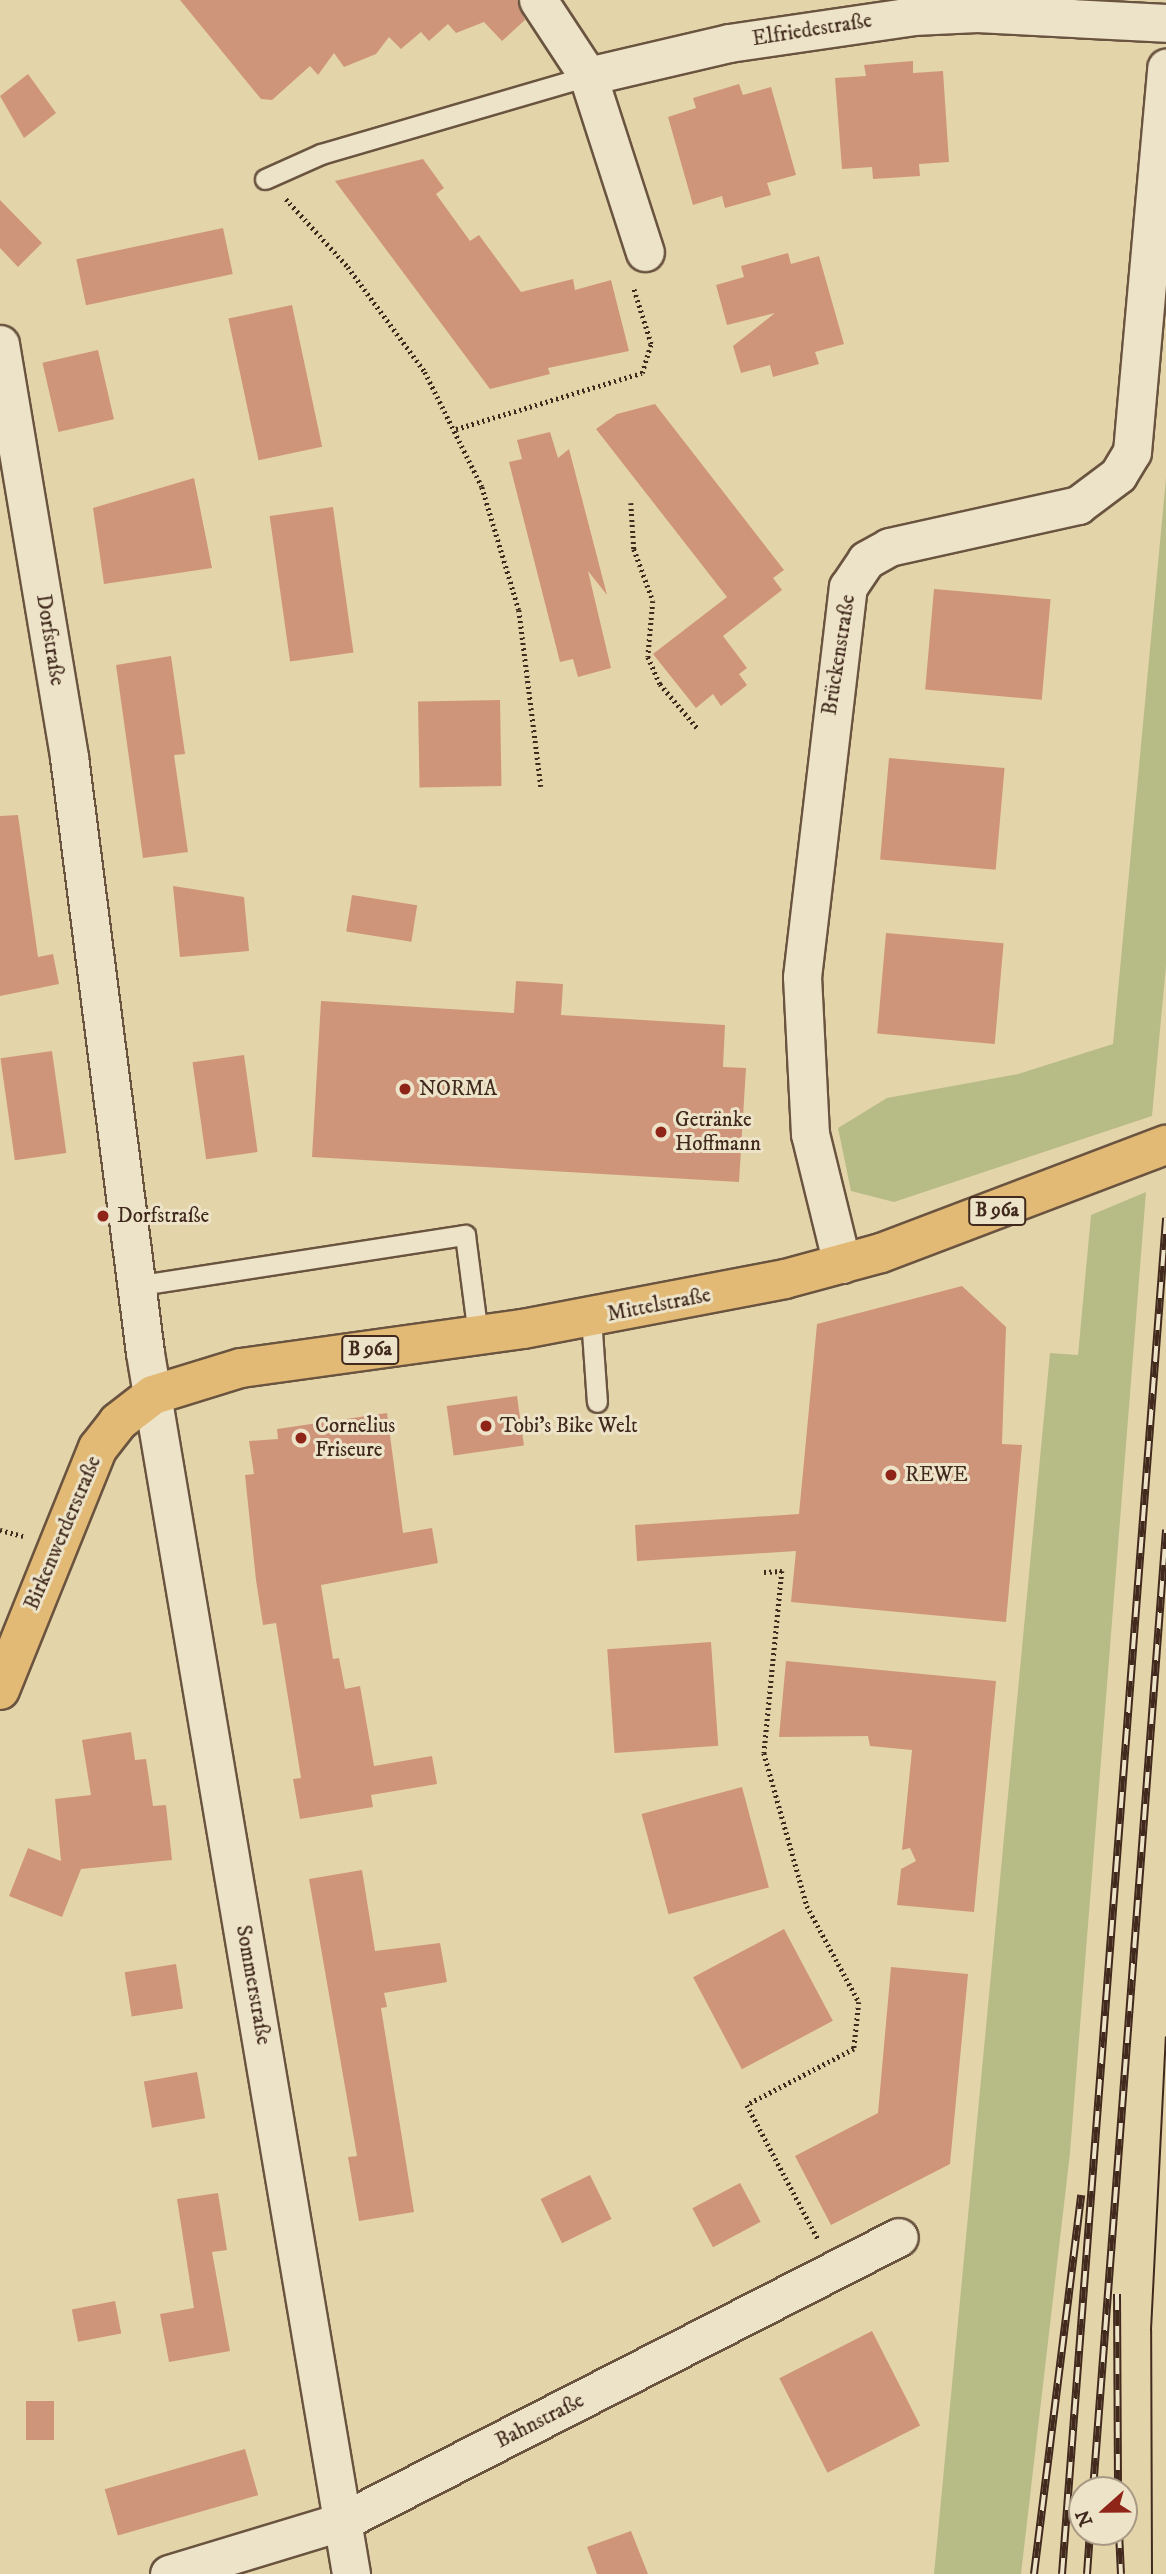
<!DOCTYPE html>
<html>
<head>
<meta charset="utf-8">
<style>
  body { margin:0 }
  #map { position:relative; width:1166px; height:2574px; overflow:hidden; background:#e4d4aa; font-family:"IM FELL DW Pica",serif }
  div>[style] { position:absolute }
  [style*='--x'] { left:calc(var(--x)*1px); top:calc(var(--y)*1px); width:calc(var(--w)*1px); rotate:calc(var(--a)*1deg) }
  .green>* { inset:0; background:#b7bc87 }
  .building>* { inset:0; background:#cf957b; transform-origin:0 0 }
  .path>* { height:4.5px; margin-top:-2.25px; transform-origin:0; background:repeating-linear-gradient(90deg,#412a1d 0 2px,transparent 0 5.5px) }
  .roads { filter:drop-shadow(2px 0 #6a5440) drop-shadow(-2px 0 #6a5440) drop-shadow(0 2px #6a5440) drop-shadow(0 -2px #6a5440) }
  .service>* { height:19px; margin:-9.5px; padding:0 9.5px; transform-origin:9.5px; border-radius:9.5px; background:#ede3c8 }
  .minor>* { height:37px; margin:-18.5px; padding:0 18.5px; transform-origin:18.5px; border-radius:18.5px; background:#ede3c8 }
  .primary>* { height:38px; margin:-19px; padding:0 19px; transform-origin:19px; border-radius:19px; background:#e2ba75 }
  .tram>* { height:2px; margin:-1px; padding:0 1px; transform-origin:1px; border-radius:1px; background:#412a1d }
  .rail>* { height:8px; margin-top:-4px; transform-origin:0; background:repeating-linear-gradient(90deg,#ede3c8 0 16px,#412a1d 0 32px); box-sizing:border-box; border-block:2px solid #412a1d }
  .dots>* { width:19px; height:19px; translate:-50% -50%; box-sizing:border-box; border:4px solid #ede3c8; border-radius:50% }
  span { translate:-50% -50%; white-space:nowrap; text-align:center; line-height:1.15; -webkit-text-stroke:6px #ede3c8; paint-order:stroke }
  .shield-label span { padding:2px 5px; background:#ede3c8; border:2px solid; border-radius:5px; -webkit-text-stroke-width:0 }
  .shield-label { font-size:19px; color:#412a1d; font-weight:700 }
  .street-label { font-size:21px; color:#412a1d }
  .poi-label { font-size:21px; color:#412a1d }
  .left { translate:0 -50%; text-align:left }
  .north { position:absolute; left:1068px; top:2476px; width:70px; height:70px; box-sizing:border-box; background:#ede3c8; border:2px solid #a89984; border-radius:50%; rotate:249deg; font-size:19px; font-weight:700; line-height:28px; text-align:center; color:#412a1d }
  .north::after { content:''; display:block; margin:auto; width:24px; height:32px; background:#8f2418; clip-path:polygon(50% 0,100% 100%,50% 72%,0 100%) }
</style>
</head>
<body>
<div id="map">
  <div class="green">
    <div style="clip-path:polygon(1166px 478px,1166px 966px,1152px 1116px,894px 1202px,851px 1191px,838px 1128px,887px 1098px,1018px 1074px,1113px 1044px)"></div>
    <div style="clip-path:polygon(1146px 1192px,1070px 2153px,1021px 2574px,934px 2574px,1050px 1353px,1078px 1355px,1091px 1215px)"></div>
  </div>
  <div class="building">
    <div style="clip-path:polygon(180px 0,517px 0,525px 20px,502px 41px,484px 22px,456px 33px,448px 24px,429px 41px,421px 32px,401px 49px,389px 37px,376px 54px,344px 67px,334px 53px,318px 75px,310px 66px,272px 100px,261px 99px)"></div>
    <div style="clip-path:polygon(913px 61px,913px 73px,943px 71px,949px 162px,919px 164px,920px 176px,873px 179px,872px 167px,842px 169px,835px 78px,866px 76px,864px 65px)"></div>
    <div style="clip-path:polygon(28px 74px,56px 113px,24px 138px,0 96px)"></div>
    <div style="clip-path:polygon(739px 84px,743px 95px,771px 87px,796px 175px,767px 183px,771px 195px,725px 208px,722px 196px,693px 205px,668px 117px,696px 108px,693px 98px)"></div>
    <div style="clip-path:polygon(423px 159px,444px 188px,436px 194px,470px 241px,479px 235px,521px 292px,573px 279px,575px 290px,611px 280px,629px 351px,548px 368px,550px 374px,490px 389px,335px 181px)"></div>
    <div style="clip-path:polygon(0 200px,42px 243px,18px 267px,0 248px)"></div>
    <div style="left:223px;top:228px;width:47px;height:150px;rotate:78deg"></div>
    <div style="clip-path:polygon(788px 253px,791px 264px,819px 256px,844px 344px,815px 352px,819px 364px,773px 377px,770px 365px,741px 373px,733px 346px,775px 313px,727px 325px,716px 285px,744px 277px,741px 266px)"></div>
    <div style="left:292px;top:305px;width:145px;height:65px;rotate:78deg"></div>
    <div style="left:98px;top:350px;width:71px;height:57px;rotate:77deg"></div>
    <div style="clip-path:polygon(655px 404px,784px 570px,773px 578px,782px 590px,723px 636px,747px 668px,739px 674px,747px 685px,721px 706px,713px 694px,696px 708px,653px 654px,727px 597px,596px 429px,617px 414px)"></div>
    <div style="clip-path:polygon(550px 432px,558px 458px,569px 449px,607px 595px,588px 571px,611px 668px,578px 677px,573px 659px,560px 662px,509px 462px,522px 459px,517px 440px)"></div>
    <div style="clip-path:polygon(194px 478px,212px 568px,104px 584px,93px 508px)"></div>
    <div style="left:333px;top:507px;width:147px;height:64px;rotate:82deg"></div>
    <div style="left:934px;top:589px;width:117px;height:101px;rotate:5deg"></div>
    <div style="clip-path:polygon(171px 656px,185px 754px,174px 755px,188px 852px,143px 858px,116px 665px)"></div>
    <div style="left:500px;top:700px;width:86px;height:82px;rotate:89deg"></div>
    <div style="left:889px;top:758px;width:116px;height:102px;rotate:5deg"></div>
    <div style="clip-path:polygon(18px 815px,38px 957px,53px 954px,59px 984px,0 996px,0 816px)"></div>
    <div style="clip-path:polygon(173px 886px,244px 897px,249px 951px,180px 957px)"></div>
    <div style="left:352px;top:895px;width:66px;height:37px;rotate:9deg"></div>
    <div style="left:886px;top:933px;width:118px;height:101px;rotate:5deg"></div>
    <div style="clip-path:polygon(516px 981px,563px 984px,561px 1015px,725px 1025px,723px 1067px,746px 1068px,739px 1182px,312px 1157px,321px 1001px,514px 1013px)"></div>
    <div style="left:52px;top:1051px;width:103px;height:52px;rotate:82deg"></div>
    <div style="left:244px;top:1055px;width:98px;height:52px;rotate:82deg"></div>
    <div style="clip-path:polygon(962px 1286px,1006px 1327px,1002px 1444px,1022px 1445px,1006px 1622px,791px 1602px,796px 1551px,637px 1561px,635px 1525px,799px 1514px,817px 1324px)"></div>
    <div style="left:517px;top:1396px;width:50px;height:71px;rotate:82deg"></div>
    <div style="clip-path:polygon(387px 1413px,403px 1533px,432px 1528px,438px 1563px,321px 1585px,333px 1659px,339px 1658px,345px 1689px,360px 1686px,374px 1766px,432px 1756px,437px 1784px,371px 1795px,373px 1807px,300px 1819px,293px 1779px,301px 1778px,276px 1623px,263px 1625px,256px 1580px,245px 1475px,254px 1474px,249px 1441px,278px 1439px,277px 1429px)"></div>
    <div style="left:711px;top:1642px;width:104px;height:104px;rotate:86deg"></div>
    <div style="clip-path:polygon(786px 1661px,996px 1681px,974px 1912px,897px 1905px,901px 1869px,916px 1861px,910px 1848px,902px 1850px,912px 1750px,870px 1746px,868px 1736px,779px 1737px)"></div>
    <div style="clip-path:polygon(131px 1732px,135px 1760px,146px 1759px,153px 1806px,166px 1805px,172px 1860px,81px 1869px,62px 1917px,9px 1896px,28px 1848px,61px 1861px,55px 1799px,91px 1795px,82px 1740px)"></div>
    <div style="left:742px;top:1787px;width:104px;height:104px;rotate:75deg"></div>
    <div style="clip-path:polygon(362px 1870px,375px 1951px,440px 1943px,447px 1982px,384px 1993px,387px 2007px,381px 2008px,414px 2212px,359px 2221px,348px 2157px,357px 2156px,309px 1879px)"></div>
    <div style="left:784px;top:1929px;width:104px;height:103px;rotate:62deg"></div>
    <div style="left:176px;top:1964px;width:45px;height:52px;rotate:81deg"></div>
    <div style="clip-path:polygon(891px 1967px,968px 1974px,950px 2164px,831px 2225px,795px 2156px,878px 2113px)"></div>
    <div style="left:197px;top:2072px;width:47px;height:54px;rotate:80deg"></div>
    <div style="left:590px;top:2175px;width:49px;height:55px;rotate:64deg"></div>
    <div style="left:740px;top:2183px;width:44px;height:54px;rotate:62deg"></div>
    <div style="clip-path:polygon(218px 2193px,227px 2250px,212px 2252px,230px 2351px,169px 2362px,160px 2314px,194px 2308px,177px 2199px)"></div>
    <div style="left:115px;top:2301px;width:33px;height:44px;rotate:79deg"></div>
    <div style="left:872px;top:2331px;width:106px;height:104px;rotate:63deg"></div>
    <div style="left:26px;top:2401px;width:28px;height:39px"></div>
    <div style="left:245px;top:2449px;width:48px;height:146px;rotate:74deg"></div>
    <div style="clip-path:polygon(631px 2531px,648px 2574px,597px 2574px,587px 2547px)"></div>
  </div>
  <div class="path">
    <div style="--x:286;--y:199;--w:92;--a:47.6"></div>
    <div style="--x:348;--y:267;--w:130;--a:53.7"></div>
    <div style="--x:425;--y:372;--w:128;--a:63.6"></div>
    <div style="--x:482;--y:487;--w:128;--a:73.3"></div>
    <div style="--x:519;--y:610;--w:178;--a:82.9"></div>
    <div style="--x:456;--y:429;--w:194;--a:-16.8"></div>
    <div style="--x:642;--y:373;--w:30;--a:-73"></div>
    <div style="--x:651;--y:344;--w:60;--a:-107.5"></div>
    <div style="--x:631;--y:503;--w:46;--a:86.3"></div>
    <div style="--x:634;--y:549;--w:55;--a:69.9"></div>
    <div style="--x:653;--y:601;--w:56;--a:95.1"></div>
    <div style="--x:648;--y:657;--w:30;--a:66"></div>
    <div style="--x:660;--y:684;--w:59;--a:49.8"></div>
    <div style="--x:0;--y:1530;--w:24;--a:15"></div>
    <div style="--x:764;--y:1572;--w:18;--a:-3"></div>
    <div style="--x:782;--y:1571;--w:183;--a:95.6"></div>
    <div style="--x:764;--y:1753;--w:159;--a:74.3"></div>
    <div style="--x:807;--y:1906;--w:109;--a:61.6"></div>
    <div style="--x:859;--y:2002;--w:47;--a:96.1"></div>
    <div style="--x:854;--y:2049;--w:121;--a:152.4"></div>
    <div style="--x:747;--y:2105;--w:152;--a:62.1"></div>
  </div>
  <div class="roads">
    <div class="service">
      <div style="--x:265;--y:179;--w:61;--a:-24.1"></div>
      <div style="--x:321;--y:154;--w:278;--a:-16.3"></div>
      <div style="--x:135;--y:1286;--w:334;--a:-8.8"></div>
      <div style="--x:465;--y:1235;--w:101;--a:82.6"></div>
      <div style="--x:591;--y:1317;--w:85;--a:86"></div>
    </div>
    <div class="minor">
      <div style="--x:538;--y:0;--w:91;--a:56.7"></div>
      <div style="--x:588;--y:76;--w:185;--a:72.1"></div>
      <div style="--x:588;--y:76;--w:145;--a:-13.2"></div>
      <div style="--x:729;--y:43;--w:186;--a:-8.3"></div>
      <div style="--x:913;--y:16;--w:64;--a:-2.7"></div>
      <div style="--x:977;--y:13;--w:189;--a:3"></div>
      <div style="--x:0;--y:344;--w:419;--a:80.5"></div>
      <div style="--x:69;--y:757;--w:601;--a:82.73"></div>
      <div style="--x:145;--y:1353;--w:1238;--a:80.42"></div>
      <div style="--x:842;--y:1264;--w:134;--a:-103.8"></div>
      <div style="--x:810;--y:1134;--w:157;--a:-92.9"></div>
      <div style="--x:802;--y:977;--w:393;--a:-83.3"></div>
      <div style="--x:848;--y:587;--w:32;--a:-56"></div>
      <div style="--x:866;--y:560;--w:26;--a:-29"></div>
      <div style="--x:889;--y:547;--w:194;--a:-12.5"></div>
      <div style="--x:1078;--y:505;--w:50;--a:-36.9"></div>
      <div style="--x:1118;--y:475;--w:27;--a:-59"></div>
      <div style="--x:1132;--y:452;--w:386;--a:-84.9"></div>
      <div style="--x:169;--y:2574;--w:182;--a:-16.9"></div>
      <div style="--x:343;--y:2521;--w:624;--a:-27.06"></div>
    </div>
    <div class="primary">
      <div style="--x:0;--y:1690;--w:261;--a:-68"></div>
      <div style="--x:98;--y:1448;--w:33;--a:-52"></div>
      <div style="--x:118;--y:1422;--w:44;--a:-37.6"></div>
      <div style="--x:153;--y:1395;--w:92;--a:-17.1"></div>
      <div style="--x:241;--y:1368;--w:285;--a:-7.9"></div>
      <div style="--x:523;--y:1329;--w:267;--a:-10.8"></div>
      <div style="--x:785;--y:1279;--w:99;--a:-15.2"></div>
      <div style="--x:881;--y:1253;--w:305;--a:-20.8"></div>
    </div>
  </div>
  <div class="tram">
    <div style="--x:1152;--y:2574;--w:244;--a:-90.2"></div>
    <div style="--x:1151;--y:2330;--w:293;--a:-87.1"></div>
  </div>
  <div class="rail">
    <div style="--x:1117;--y:2294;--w:196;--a:89.7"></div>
    <div style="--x:1093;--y:2490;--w:963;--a:-85.65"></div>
    <div style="--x:1119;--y:2532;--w:42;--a:87.3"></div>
    <div style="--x:1034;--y:2574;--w:382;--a:-82.9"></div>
    <div style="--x:1062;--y:2574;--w:1360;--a:-85.61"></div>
    <div style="--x:1087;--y:2574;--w:42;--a:-85.9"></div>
  </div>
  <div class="dots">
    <div style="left:405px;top:1089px;background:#8f2418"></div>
    <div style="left:661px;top:1132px;background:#8f2418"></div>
    <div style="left:103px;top:1216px;background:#8f2418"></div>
    <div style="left:486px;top:1426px;background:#8f2418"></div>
    <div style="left:301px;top:1438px;background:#8f2418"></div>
    <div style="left:891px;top:1475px;background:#8f2418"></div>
  </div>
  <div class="shield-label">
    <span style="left:997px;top:1211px">B 96a</span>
    <span style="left:370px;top:1350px">B 96a</span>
  </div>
  <div class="street-label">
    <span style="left:812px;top:30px;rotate:-9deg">Elfriedestraße</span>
    <span style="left:50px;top:640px;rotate:81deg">Dorfstraße</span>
    <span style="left:839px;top:655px;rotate:-81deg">Brückenstraße</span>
    <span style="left:659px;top:1305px;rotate:-11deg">Mittelstraße</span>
    <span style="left:63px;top:1533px;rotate:-67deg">Birkenwerderstraße</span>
    <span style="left:253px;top:1985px;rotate:80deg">Sommerstraße</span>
    <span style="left:540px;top:2421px;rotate:-27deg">Bahnstraße</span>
  </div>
  <div class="poi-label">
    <span class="left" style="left:419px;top:1089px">NORMA</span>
    <span class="left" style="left:675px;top:1132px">Getränke<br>Hoffmann</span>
    <span class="left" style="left:117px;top:1216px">Dorfstraße</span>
    <span class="left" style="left:315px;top:1438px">Cornelius<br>Friseure</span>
    <span class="left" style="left:500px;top:1426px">Tobi's Bike Welt</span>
    <span class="left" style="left:905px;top:1475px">REWE</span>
  </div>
  <div class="north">N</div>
</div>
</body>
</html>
